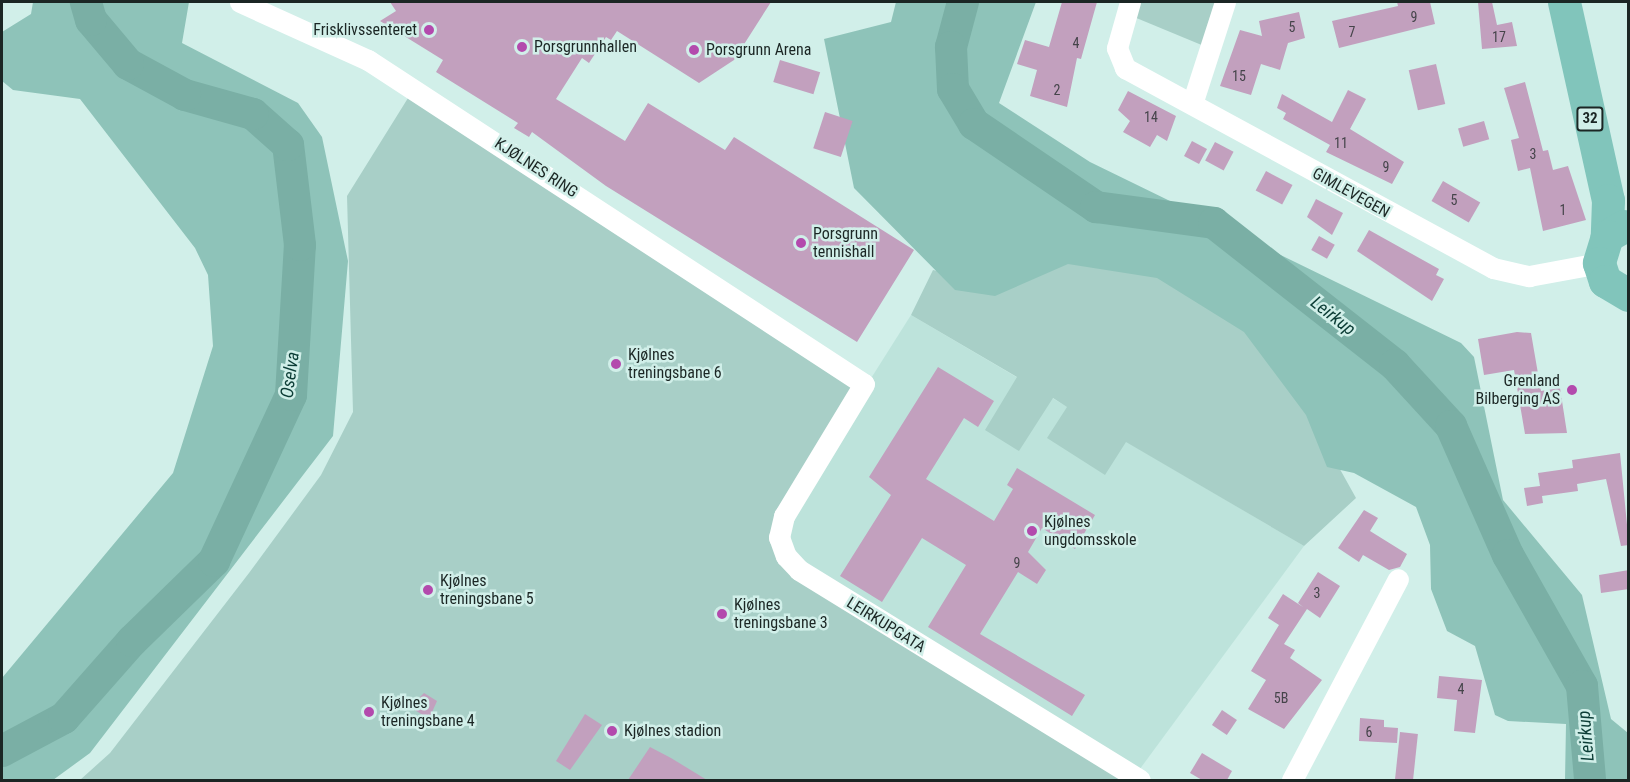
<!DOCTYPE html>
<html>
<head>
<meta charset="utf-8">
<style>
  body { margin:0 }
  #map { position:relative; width:1630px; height:782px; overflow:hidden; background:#d1efe9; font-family:"Roboto Condensed",sans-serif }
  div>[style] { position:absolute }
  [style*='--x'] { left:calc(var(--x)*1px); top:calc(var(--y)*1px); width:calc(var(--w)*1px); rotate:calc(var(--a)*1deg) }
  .built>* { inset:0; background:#bde3db }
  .green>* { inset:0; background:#a8cfc7 }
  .forest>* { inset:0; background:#8ec3b9 }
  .river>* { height:32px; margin:-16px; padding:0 16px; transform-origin:16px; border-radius:16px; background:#7aafa5 }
  .building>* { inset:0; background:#c2a0be; transform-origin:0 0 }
  .minor>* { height:21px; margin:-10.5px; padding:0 10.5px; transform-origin:10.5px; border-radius:10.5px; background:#fff }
  .primary>* { height:33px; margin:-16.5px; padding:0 16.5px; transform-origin:16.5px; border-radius:16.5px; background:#81c5bb }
  .dots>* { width:16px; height:16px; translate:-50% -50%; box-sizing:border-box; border:3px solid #d1efe9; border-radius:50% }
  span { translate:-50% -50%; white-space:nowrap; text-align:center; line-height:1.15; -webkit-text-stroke:5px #d1efe9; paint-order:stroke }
  .number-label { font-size:14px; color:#45444a }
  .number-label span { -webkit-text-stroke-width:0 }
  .shield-label span { padding:2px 4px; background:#d1efe9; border:2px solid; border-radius:4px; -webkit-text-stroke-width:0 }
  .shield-label { font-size:15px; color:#1b2624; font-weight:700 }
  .poi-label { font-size:16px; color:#1b2624 }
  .right { translate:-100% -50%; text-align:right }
  .left { translate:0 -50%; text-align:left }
  .street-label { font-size:16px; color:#1b2624 }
  .water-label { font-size:18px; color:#0c3d36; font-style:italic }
  .frame { position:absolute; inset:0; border:3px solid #1b2624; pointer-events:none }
</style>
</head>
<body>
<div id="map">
  <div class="built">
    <div style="clip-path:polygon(911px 315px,1304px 546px,1134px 777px,799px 570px,784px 516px)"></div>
  </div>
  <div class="green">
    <div style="clip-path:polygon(1138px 2px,1216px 2px,1204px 46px,1134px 17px)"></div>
    <div style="clip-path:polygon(413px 90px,864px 384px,784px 516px,786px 556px,1140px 780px,80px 780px,110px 753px,249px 573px,321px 475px,353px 412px,347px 196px)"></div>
    <div style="clip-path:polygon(1034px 218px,1156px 273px,1268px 340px,1356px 498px,1304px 546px,1126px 442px,1105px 475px,1047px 438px,1067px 407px,1053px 398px,1019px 451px,985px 430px,1017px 377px,911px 315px,933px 270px,949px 274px)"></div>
  </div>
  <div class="forest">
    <div style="clip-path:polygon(33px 2px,189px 2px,182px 43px,298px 103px,322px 137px,348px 261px,333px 436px,90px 753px,53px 780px,2px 780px,2px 678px,173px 473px,213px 346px,208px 275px,195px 248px,80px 99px,13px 90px,2px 81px,2px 32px,31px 14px)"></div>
    <div style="clip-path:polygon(896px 2px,1036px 2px,999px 103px,1090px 162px,1461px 343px,1474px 357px,1503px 500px,1582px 595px,1611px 719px,1628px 733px,1628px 780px,1565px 780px,1566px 724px,1508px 721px,1495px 715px,1475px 646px,1447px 631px,1431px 589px,1430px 545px,1416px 507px,1354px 473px,1327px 467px,1306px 415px,1244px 332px,1157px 278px,1068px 264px,995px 296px,955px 290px,854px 188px,824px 39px,891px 22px)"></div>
  </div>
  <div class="river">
    <div style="--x:963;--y:2;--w:47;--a:104.9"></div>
    <div style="--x:951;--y:47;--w:42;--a:87.3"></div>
    <div style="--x:953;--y:89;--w:41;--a:59"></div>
    <div style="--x:974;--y:124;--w:148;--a:34.2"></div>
    <div style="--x:1096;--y:207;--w:119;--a:7.7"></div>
    <div style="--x:1214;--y:223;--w:230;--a:38.1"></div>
    <div style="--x:1395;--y:365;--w:83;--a:47.4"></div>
    <div style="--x:1451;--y:426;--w:141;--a:66.2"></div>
    <div style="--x:1508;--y:555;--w:150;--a:60.5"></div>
    <div style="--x:1582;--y:686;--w:94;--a:85.1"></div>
    <div style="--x:2;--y:751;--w:70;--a:-28"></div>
    <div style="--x:64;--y:718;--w:103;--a:-48.6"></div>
    <div style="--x:132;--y:641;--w:115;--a:-44.3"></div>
    <div style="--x:214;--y:561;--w:183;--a:-65.1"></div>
    <div style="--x:291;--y:395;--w:150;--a:-86.6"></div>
    <div style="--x:300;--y:245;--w:101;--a:-96.8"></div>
    <div style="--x:288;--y:145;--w:47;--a:-138.5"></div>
    <div style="--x:253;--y:114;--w:71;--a:-164.4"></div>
    <div style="--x:185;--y:95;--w:65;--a:-151.5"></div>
    <div style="--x:128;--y:64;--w:57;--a:-130.1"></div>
    <div style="--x:91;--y:20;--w:19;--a:-106"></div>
  </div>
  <div class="building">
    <div style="clip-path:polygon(390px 2px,771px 2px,734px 60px,699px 83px,617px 31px,611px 40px,606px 37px,589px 63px,582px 58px,556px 99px,625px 141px,648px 103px,725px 150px,734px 137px,914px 250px,857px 342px,606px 186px,532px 132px,529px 137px,514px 128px,518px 123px,436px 72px,443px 60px,380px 21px,396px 11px)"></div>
    <div style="clip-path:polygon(1062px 2px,1097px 2px,1081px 59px,1077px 58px,1067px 107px,1030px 96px,1037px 70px,1017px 64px,1025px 40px,1049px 47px)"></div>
    <div style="clip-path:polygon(1397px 2px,1430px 2px,1435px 24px,1339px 48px,1332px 21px,1398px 6px)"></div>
    <div style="clip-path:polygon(1478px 2px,1492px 2px,1497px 25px,1512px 22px,1517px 46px,1482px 49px)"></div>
    <div style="clip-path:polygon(1299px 12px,1305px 38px,1288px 43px,1280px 70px,1261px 64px,1251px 95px,1220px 86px,1240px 30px,1262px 36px,1259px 21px)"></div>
    <div style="left:780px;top:60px;width:42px;height:23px;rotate:17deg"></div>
    <div style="left:1436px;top:64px;width:41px;height:28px;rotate:77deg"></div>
    <div style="clip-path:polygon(1525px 82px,1543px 151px,1548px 150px,1553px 170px,1568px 166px,1586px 220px,1543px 231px,1530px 168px,1518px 171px,1511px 140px,1519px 138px,1504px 88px)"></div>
    <div style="clip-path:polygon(1348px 90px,1366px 99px,1350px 129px,1404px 162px,1392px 184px,1326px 152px,1330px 145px,1283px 119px,1286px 113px,1277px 108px,1282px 94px,1332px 122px)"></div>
    <div style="clip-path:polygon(1128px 91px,1176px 116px,1167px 141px,1157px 135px,1150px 147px,1123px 132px,1130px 121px,1118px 110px)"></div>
    <div style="left:825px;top:112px;width:29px;height:38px;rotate:18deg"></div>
    <div style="left:1484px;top:121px;width:19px;height:27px;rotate:74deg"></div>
    <div style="left:1192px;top:141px;width:17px;height:17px;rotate:28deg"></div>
    <div style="left:1215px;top:142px;width:21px;height:21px;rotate:28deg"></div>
    <div style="left:1266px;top:171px;width:30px;height:22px;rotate:28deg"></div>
    <div style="left:1443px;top:181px;width:43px;height:23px;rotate:30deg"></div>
    <div style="clip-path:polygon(1316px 199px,1343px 213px,1332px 235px,1307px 217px)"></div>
    <div style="clip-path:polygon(1369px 230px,1439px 269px,1436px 275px,1444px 279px,1432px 301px,1357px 251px)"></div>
    <div style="left:1319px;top:236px;width:18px;height:16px;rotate:29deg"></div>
    <div style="clip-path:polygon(1517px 332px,1531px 333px,1541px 391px,1560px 388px,1567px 433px,1525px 434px,1514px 370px,1484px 375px,1478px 339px)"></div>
    <div style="clip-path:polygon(938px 367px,994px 401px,978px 427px,964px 418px,926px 479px,994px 521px,1013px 489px,1007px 485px,1017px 468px,1095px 515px,1075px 549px,1042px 528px,1028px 552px,1046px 570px,1037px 584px,1018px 572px,980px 634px,1085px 695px,1072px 716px,928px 627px,966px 565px,922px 538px,882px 602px,840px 576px,891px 495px,869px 477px)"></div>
    <div style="clip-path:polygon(1620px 453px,1629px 545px,1621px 546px,1606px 479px,1577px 484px,1578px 491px,1542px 496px,1543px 503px,1527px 506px,1524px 488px,1540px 486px,1538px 473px,1573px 468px,1572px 460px)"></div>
    <div style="clip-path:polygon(1364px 510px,1378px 518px,1370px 531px,1407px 554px,1400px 567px,1389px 570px,1363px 555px,1359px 562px,1338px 548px)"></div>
    <div style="clip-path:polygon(1629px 570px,1629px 589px,1601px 593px,1599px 575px)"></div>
    <div style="clip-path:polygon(1318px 572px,1340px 586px,1320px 618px,1307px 609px,1284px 644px,1295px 650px,1290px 658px,1322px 680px,1284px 729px,1248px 709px,1266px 680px,1251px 671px,1279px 625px,1268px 618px,1283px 594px,1303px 607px,1298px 603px)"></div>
    <div style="clip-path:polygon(1439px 676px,1482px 680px,1475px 733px,1454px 731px,1457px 700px,1437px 698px)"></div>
    <div style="clip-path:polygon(424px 693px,437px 701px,429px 719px,410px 707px)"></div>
    <div style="left:1222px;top:710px;width:18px;height:18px;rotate:34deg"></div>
    <div style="clip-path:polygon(585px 714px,602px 725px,570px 770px,556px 761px)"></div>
    <div style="clip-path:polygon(1360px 718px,1384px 720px,1384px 727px,1398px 728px,1397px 743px,1359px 741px)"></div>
    <div style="left:1400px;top:732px;width:18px;height:48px;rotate:6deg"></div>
    <div style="clip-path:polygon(650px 747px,671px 758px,707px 780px,628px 780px)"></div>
    <div style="clip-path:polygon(1202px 753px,1232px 771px,1227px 780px,1202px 780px,1190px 773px)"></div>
  </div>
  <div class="minor">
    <div style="--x:240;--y:2;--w:141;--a:24.4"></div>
    <div style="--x:368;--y:60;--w:592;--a:33.15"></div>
    <div style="--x:864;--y:384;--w:154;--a:121.2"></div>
    <div style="--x:784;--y:516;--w:22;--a:103"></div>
    <div style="--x:779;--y:537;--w:20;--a:70"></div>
    <div style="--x:786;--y:556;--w:19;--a:47"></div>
    <div style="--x:799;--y:570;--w:400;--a:31.6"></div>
    <div style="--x:1130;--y:2;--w:48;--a:105.8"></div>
    <div style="--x:1117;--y:48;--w:22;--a:68"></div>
    <div style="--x:1125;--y:68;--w:419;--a:28.5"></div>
    <div style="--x:1493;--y:268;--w:37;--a:13"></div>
    <div style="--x:1529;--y:276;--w:71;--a:-10.5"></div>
    <div style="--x:1192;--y:104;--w:107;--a:-72.1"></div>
    <div style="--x:1292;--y:780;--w:227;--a:-62.2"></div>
  </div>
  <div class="primary">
    <div style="--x:1564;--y:2;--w:203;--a:77.5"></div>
    <div style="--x:1608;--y:200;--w:36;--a:92"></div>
    <div style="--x:1624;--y:226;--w:20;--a:150"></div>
    <div style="--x:1607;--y:236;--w:28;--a:107"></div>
    <div style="--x:1599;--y:263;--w:19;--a:72"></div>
    <div style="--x:1605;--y:281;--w:27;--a:31"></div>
  </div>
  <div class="dots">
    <div style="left:429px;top:30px;background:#b34aad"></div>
    <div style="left:522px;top:47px;background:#b34aad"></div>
    <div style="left:694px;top:50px;background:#b34aad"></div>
    <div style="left:801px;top:243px;background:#b34aad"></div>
    <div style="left:616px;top:364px;background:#b34aad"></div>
    <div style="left:1572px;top:390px;background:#b34aad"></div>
    <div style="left:1032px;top:531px;background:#b34aad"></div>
    <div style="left:428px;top:590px;background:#b34aad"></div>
    <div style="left:722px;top:614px;background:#b34aad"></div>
    <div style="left:369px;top:712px;background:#b34aad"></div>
    <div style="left:612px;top:731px;background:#b34aad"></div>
  </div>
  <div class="number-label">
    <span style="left:1414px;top:17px">9</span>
    <span style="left:1292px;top:27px">5</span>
    <span style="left:1352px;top:32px">7</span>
    <span style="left:1499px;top:37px">17</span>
    <span style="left:1076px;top:43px">4</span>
    <span style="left:1239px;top:76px">15</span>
    <span style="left:1057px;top:90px">2</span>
    <span style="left:1151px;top:117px">14</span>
    <span style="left:1341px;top:143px">11</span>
    <span style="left:1533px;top:154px">3</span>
    <span style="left:1386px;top:167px">9</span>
    <span style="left:1454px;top:200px">5</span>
    <span style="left:1563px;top:210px">1</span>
    <span style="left:1017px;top:563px">9</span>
    <span style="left:1317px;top:593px">3</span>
    <span style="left:1461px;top:689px">4</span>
    <span style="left:1281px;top:698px">5B</span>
    <span style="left:1369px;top:732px">6</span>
  </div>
  <div class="shield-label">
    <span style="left:1590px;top:119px">32</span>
  </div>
  <div class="poi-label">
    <span class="right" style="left:417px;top:30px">Frisklivssenteret</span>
    <span class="left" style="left:534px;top:47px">Porsgrunnhallen</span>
    <span class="left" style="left:706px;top:50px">Porsgrunn Arena</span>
    <span class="left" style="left:813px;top:243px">Porsgrunn<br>tennishall</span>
    <span class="left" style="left:628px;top:364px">Kjølnes<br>treningsbane 6</span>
    <span class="right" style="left:1560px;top:390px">Grenland<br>Bilberging AS</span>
    <span class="left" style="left:1044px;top:531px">Kjølnes<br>ungdomsskole</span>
    <span class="left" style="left:440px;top:590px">Kjølnes<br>treningsbane 5</span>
    <span class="left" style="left:734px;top:614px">Kjølnes<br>treningsbane 3</span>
    <span class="left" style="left:381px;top:712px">Kjølnes<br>treningsbane 4</span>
    <span class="left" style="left:624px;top:731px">Kjølnes stadion</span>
  </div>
  <div class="street-label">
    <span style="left:536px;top:168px;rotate:33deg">KJØLNES RING</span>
    <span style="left:1351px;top:193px;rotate:29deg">GIMLEVEGEN</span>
    <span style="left:886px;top:625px;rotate:32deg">LEIRKUPGATA</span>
  </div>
  <div class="water-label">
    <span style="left:1333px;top:316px;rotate:38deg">Leirkup</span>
    <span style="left:290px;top:375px;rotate:-82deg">Oselva</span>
    <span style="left:1586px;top:736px;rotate:-95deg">Leirkup</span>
  </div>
  <div class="frame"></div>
</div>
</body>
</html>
